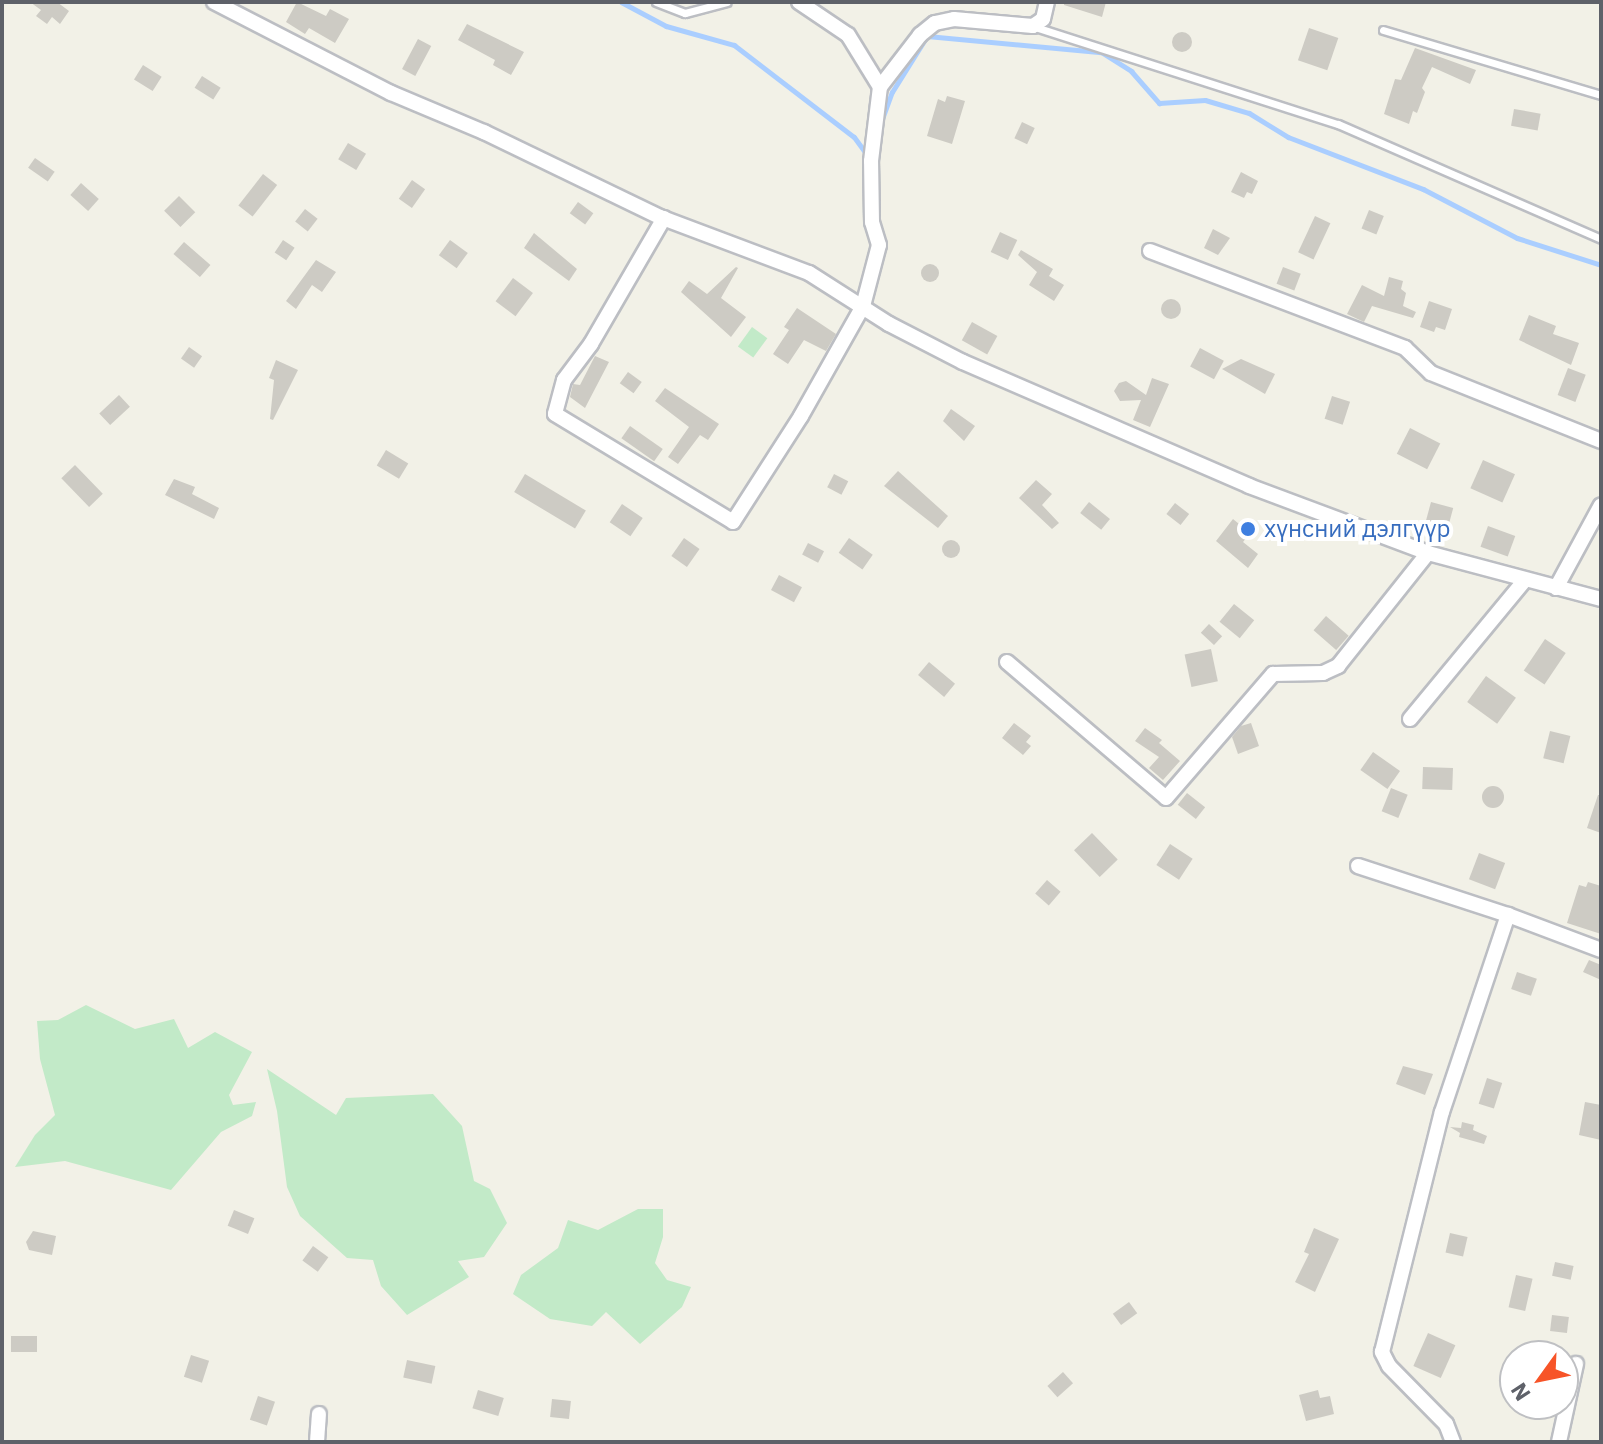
<!DOCTYPE html>
<html>
<head>
<meta charset="utf-8">
<style>
  body { margin:0 }
  #map { position:relative; width:1603px; height:1444px; overflow:hidden; background:#f2f1e7; font-family:"IBM Plex Sans",sans-serif }
  div>[style] { position:absolute }
  [style*='--x'] { left:calc(var(--x)*1px); top:calc(var(--y)*1px); width:calc(var(--w)*1px); rotate:calc(var(--a)*1deg) }
  .green>* { inset:0; background:#c2eac8; transform-origin:0 0 }
  .stream>* { height:5px; margin:-2.5px; padding:0 2.5px; transform-origin:2.5px; border-radius:2.5px; background:#aaceff }
  .building>* { inset:0; background:#cdcbc4; transform-origin:0 0 }
  .round { border-radius:50% }
  .roads { filter:drop-shadow(2px 0 #bcbec3) drop-shadow(-2px 0 #bcbec3) drop-shadow(0 2px #bcbec3) drop-shadow(0 -2px #bcbec3) }
  .service>* { height:7px; margin:-3.5px; padding:0 3.5px; transform-origin:3.5px; border-radius:3.5px; background:#fff }
  .minor>* { height:14px; margin:-7px; padding:0 7px; transform-origin:7px; border-radius:7px; background:#fff }
  .dots>* { width:22px; height:22px; translate:-50% -50%; box-sizing:border-box; border:4px solid #fff; border-radius:50% }
  span { translate:-50% -50%; white-space:nowrap; text-align:center; line-height:1.15; -webkit-text-stroke:8px #fff; paint-order:stroke }
  .shop-label { font-size:24px; color:#366cbe }
  .left { translate:0 -50%; text-align:left }
  .frame { position:absolute; inset:0; border:4px solid #5e6169; pointer-events:none }
  .north { position:absolute; left:1499px; top:1340px; width:80px; height:80px; box-sizing:border-box; background:#fff; border:2px solid #bfc0c3; border-radius:50%; rotate:237deg; font-size:22px; font-weight:700; line-height:32px; text-align:center; color:#5e6169 }
  .north::after { content:''; display:block; margin:auto; width:28px; height:36px; background:#f75428; clip-path:polygon(50% 0,100% 100%,50% 72%,0 100%) }
</style>
</head>
<body>
<div id="map">
  <div class="green">
    <div style="left:752px;top:327px;width:19px;height:24px;rotate:36deg"></div>
    <div style="clip-path:polygon(86px 1005px,135px 1029px,174px 1019px,188px 1048px,215px 1032px,252px 1052px,229px 1095px,233px 1105px,256px 1102px,252px 1116px,221px 1132px,171px 1190px,65px 1161px,15px 1167px,35px 1135px,55px 1115px,40px 1059px,37px 1021px,58px 1020px)"></div>
    <div style="clip-path:polygon(267px 1069px,336px 1115px,346px 1098px,433px 1094px,462px 1126px,474px 1181px,490px 1189px,507px 1223px,484px 1257px,458px 1261px,469px 1277px,407px 1315px,381px 1286px,373px 1260px,347px 1258px,300px 1216px,287px 1187px,277px 1111px)"></div>
    <div style="clip-path:polygon(638px 1209px,663px 1209px,663px 1237px,655px 1263px,667px 1280px,691px 1287px,682px 1307px,640px 1344px,606px 1312px,592px 1326px,550px 1319px,513px 1294px,521px 1275px,558px 1248px,568px 1220px,598px 1230px)"></div>
  </div>
  <div class="stream">
    <div style="--x:621;--y:2;--w:51;--a:28.1"></div>
    <div style="--x:666;--y:26;--w:71;--a:15.6"></div>
    <div style="--x:734;--y:45;--w:151;--a:37.5"></div>
    <div style="--x:854;--y:137;--w:22;--a:54"></div>
    <div style="--x:882;--y:119;--w:29;--a:-70"></div>
    <div style="--x:892;--y:92;--w:66;--a:-58"></div>
    <div style="--x:927;--y:36;--w:175;--a:5.3"></div>
    <div style="--x:1101;--y:52;--w:36;--a:32"></div>
    <div style="--x:1131;--y:71;--w:43;--a:48.8"></div>
    <div style="--x:1159;--y:103;--w:46;--a:-3.7"></div>
    <div style="--x:1205;--y:100;--w:46;--a:16.5"></div>
    <div style="--x:1249;--y:113;--w:46;--a:31.6"></div>
    <div style="--x:1288;--y:137;--w:145;--a:21.1"></div>
    <div style="--x:1423;--y:189;--w:106;--a:27.5"></div>
    <div style="--x:1517;--y:238;--w:88;--a:17.8"></div>
  </div>
  <div class="building">
    <div style="clip-path:polygon(30px 2px,57px 2px,69px 11px,60px 24px,52px 17px,47px 24px,36px 16px,41px 10px)"></div>
    <div style="clip-path:polygon(297px 2px,326px 16px,330px 9px,349px 19px,335px 43px,309px 28px,305px 34px,286px 22px)"></div>
    <div style="clip-path:polygon(1064px 2px,1106px 2px,1102px 17px,1064px 5px)"></div>
    <div style="clip-path:polygon(467px 24px,524px 52px,511px 75px,493px 65px,495px 60px,458px 40px)"></div>
    <div style="left:1309px;top:28px;width:31px;height:34px;rotate:19deg"></div>
    <div class="round" style="left:1172px;top:32px;width:20px;height:20px"></div>
    <div style="left:418px;top:39px;width:15px;height:34px;rotate:28deg"></div>
    <div style="clip-path:polygon(1415px 48px,1476px 70px,1470px 84px,1432px 67px,1422px 88px,1425px 92px,1417px 113px,1413px 111px,1409px 124px,1384px 114px,1395px 79px,1401px 80px)"></div>
    <div style="left:143px;top:65px;width:22px;height:17px;rotate:32deg"></div>
    <div style="left:202px;top:76px;width:22px;height:14px;rotate:32deg"></div>
    <div style="clip-path:polygon(947px 96px,965px 101px,952px 144px,927px 136px,938px 99px,945px 102px)"></div>
    <div style="left:1514px;top:109px;width:27px;height:17px;rotate:10deg"></div>
    <div style="left:1022px;top:122px;width:14px;height:18px;rotate:25deg"></div>
    <div style="left:348px;top:143px;width:21px;height:19px;rotate:31deg"></div>
    <div style="left:35px;top:158px;width:24px;height:12px;rotate:35deg"></div>
    <div style="clip-path:polygon(1241px 172px,1258px 181px,1252px 194px,1247px 192px,1244px 198px,1231px 192px)"></div>
    <div style="left:263px;top:174px;width:18px;height:40px;rotate:38deg"></div>
    <div style="left:412px;top:180px;width:16px;height:23px;rotate:35deg"></div>
    <div style="left:81px;top:183px;width:24px;height:16px;rotate:42deg"></div>
    <div style="left:179px;top:196px;width:23px;height:21px;rotate:45deg"></div>
    <div style="left:578px;top:202px;width:19px;height:14px;rotate:36deg"></div>
    <div style="left:305px;top:209px;width:16px;height:16px;rotate:38deg"></div>
    <div style="left:1369px;top:210px;width:16px;height:20px;rotate:22deg"></div>
    <div style="left:1315px;top:216px;width:17px;height:40px;rotate:25deg"></div>
    <div style="clip-path:polygon(1213px 229px,1230px 238px,1218px 255px,1204px 248px)"></div>
    <div style="left:1000px;top:232px;width:19px;height:22px;rotate:25deg"></div>
    <div style="clip-path:polygon(534px 233px,577px 269px,569px 281px,524px 248px)"></div>
    <div style="left:283px;top:240px;width:14px;height:15px;rotate:34deg"></div>
    <div style="left:450px;top:240px;width:22px;height:19px;rotate:36deg"></div>
    <div style="left:184px;top:242px;width:35px;height:16px;rotate:41deg"></div>
    <div style="clip-path:polygon(1021px 250px,1053px 269px,1049px 276px,1064px 285px,1054px 301px,1029px 285px,1037px 272px,1018px 255px)"></div>
    <div style="clip-path:polygon(316px 260px,336px 272px,322px 292px,312px 285px,296px 309px,286px 301px)"></div>
    <div class="round" style="left:921px;top:264px;width:18px;height:18px"></div>
    <div style="clip-path:polygon(736px 267px,738px 268px,721px 298px,746px 317px,731px 337px,681px 292px,689px 281px,707px 294px)"></div>
    <div style="left:1283px;top:267px;width:19px;height:18px;rotate:21deg"></div>
    <div style="clip-path:polygon(1389px 277px,1403px 281px,1401px 289px,1406px 293px,1403px 306px,1416px 312px,1413px 318px,1372px 306px,1364px 322px,1347px 314px,1362px 285px,1384px 296px)"></div>
    <div style="left:513px;top:278px;width:25px;height:29px;rotate:37deg"></div>
    <div class="round" style="left:1161px;top:299px;width:20px;height:20px"></div>
    <div style="clip-path:polygon(1429px 301px,1452px 309px,1445px 330px,1436px 327px,1434px 332px,1420px 327px)"></div>
    <div style="clip-path:polygon(797px 308px,836px 334px,826px 351px,804px 340px,788px 364px,773px 354px,789px 330px,784px 327px)"></div>
    <div style="clip-path:polygon(1529px 315px,1556px 326px,1553px 334px,1579px 343px,1571px 365px,1519px 340px)"></div>
    <div style="left:972px;top:322px;width:29px;height:21px;rotate:29deg"></div>
    <div style="left:189px;top:347px;width:16px;height:14px;rotate:35deg"></div>
    <div style="left:1200px;top:348px;width:27px;height:21px;rotate:28deg"></div>
    <div style="clip-path:polygon(595px 356px,609px 362px,585px 408px,570px 397px,573px 384px,580px 385px)"></div>
    <div style="clip-path:polygon(1241px 359px,1275px 374px,1265px 394px,1222px 369px)"></div>
    <div style="clip-path:polygon(276px 360px,298px 370px,273px 420px,270px 419px,274px 380px,269px 378px)"></div>
    <div style="left:1568px;top:368px;width:19px;height:29px;rotate:21deg"></div>
    <div style="left:628px;top:372px;width:17px;height:14px;rotate:36deg"></div>
    <div style="clip-path:polygon(1152px 378px,1169px 384px,1150px 427px,1133px 420px,1141px 400px,1120px 401px,1114px 391px,1119px 383px,1126px 381px,1146px 395px)"></div>
    <div style="clip-path:polygon(665px 388px,719px 424px,708px 440px,700px 435px,678px 464px,668px 457px,689px 427px,655px 401px)"></div>
    <div style="left:119px;top:395px;width:16px;height:27px;rotate:47deg"></div>
    <div style="left:1332px;top:396px;width:19px;height:24px;rotate:18deg"></div>
    <div style="clip-path:polygon(951px 409px,975px 426px,964px 441px,943px 421px)"></div>
    <div style="left:630px;top:426px;width:40px;height:15px;rotate:35deg"></div>
    <div style="left:1410px;top:428px;width:34px;height:29px;rotate:27deg"></div>
    <div style="left:386px;top:450px;width:26px;height:18px;rotate:31deg"></div>
    <div style="left:1483px;top:460px;width:35px;height:31px;rotate:24deg"></div>
    <div style="left:75px;top:465px;width:40px;height:19px;rotate:46deg"></div>
    <div style="clip-path:polygon(898px 471px,948px 516px,938px 528px,884px 486px)"></div>
    <div style="left:525px;top:474px;width:71px;height:21px;rotate:31deg"></div>
    <div style="left:834px;top:474px;width:16px;height:15px;rotate:27deg"></div>
    <div style="clip-path:polygon(174px 479px,195px 487px,192px 494px,219px 508px,214px 519px,165px 495px)"></div>
    <div style="clip-path:polygon(1036px 480px,1052px 494px,1042px 505px,1059px 523px,1052px 529px,1019px 498px)"></div>
    <div style="left:1089px;top:502px;width:27px;height:14px;rotate:39deg"></div>
    <div style="left:1431px;top:502px;width:23px;height:20px;rotate:15deg"></div>
    <div style="left:1175px;top:503px;width:18px;height:14px;rotate:38deg"></div>
    <div style="left:622px;top:504px;width:25px;height:22px;rotate:34deg"></div>
    <div style="clip-path:polygon(1233px 519px,1250px 533px,1243px 542px,1258px 554px,1248px 568px,1216px 541px)"></div>
    <div style="left:1488px;top:526px;width:29px;height:22px;rotate:20deg"></div>
    <div style="left:684px;top:538px;width:19px;height:22px;rotate:35deg"></div>
    <div style="left:849px;top:538px;width:29px;height:18px;rotate:35deg"></div>
    <div class="round" style="left:942px;top:540px;width:18px;height:18px"></div>
    <div style="left:808px;top:543px;width:18px;height:13px;rotate:27deg"></div>
    <div style="left:779px;top:575px;width:26px;height:17px;rotate:28deg"></div>
    <div style="left:1234px;top:604px;width:26px;height:23px;rotate:39deg"></div>
    <div style="left:1326px;top:616px;width:30px;height:19px;rotate:41deg"></div>
    <div style="left:1209px;top:624px;width:18px;height:12px;rotate:43deg"></div>
    <div style="left:1545px;top:639px;width:25px;height:38px;rotate:34deg"></div>
    <div style="left:1211px;top:649px;width:33px;height:27px;rotate:78deg"></div>
    <div style="left:929px;top:662px;width:34px;height:17px;rotate:40deg"></div>
    <div style="left:1486px;top:676px;width:37px;height:32px;rotate:36deg"></div>
    <div style="clip-path:polygon(1014px 723px,1031px 736px,1026px 742px,1031px 746px,1023px 755px,1002px 738px)"></div>
    <div style="clip-path:polygon(1251px 723px,1259px 746px,1238px 754px,1232px 737px,1241px 726px)"></div>
    <div style="clip-path:polygon(1145px 728px,1162px 740px,1159px 743px,1180px 761px,1163px 780px,1149px 768px,1159px 757px,1135px 741px)"></div>
    <div style="left:1550px;top:731px;width:21px;height:28px;rotate:14deg"></div>
    <div style="left:1373px;top:752px;width:33px;height:22px;rotate:35deg"></div>
    <div style="left:1423px;top:767px;width:30px;height:22px;rotate:2deg"></div>
    <div class="round" style="left:1482px;top:786px;width:22px;height:22px"></div>
    <div style="left:1391px;top:788px;width:18px;height:25px;rotate:22deg"></div>
    <div style="left:1187px;top:793px;width:23px;height:15px;rotate:38deg"></div>
    <div style="clip-path:polygon(1598px 795px,1601px 795px,1601px 833px,1587px 828px)"></div>
    <div style="left:1092px;top:833px;width:37px;height:25px;rotate:46deg"></div>
    <div style="left:1170px;top:844px;width:27px;height:25px;rotate:33deg"></div>
    <div style="left:1479px;top:853px;width:28px;height:28px;rotate:21deg"></div>
    <div style="left:1047px;top:880px;width:18px;height:18px;rotate:41deg"></div>
    <div style="clip-path:polygon(1588px 882px,1601px 886px,1601px 934px,1567px 923px,1579px 885px,1586px 887px)"></div>
    <div style="clip-path:polygon(1589px 960px,1601px 965px,1601px 980px,1583px 972px)"></div>
    <div style="left:1517px;top:972px;width:21px;height:18px;rotate:19deg"></div>
    <div style="clip-path:polygon(1403px 1066px,1433px 1074px,1425px 1095px,1396px 1084px)"></div>
    <div style="left:1487px;top:1078px;width:16px;height:27px;rotate:18deg"></div>
    <div style="clip-path:polygon(1585px 1102px,1601px 1105px,1601px 1140px,1579px 1135px)"></div>
    <div style="clip-path:polygon(1462px 1122px,1474px 1125px,1473px 1130px,1487px 1136px,1484px 1144px,1459px 1137px,1460px 1133px,1450px 1127px,1461px 1128px)"></div>
    <div style="left:234px;top:1210px;width:22px;height:17px;rotate:22deg"></div>
    <div style="clip-path:polygon(1314px 1228px,1339px 1239px,1315px 1292px,1295px 1282px,1309px 1254px,1304px 1252px)"></div>
    <div style="clip-path:polygon(33px 1231px,56px 1236px,52px 1255px,29px 1250px,26px 1242px)"></div>
    <div style="left:1450px;top:1233px;width:18px;height:20px;rotate:13deg"></div>
    <div style="left:313px;top:1246px;width:19px;height:18px;rotate:36deg"></div>
    <div style="left:1555px;top:1262px;width:19px;height:14px;rotate:12deg"></div>
    <div style="left:1516px;top:1275px;width:17px;height:33px;rotate:13deg"></div>
    <div style="left:1129px;top:1302px;width:14px;height:20px;rotate:54deg"></div>
    <div style="left:1552px;top:1315px;width:17px;height:16px;rotate:7deg"></div>
    <div style="left:1428px;top:1333px;width:30px;height:36px;rotate:24deg"></div>
    <div style="left:11px;top:1336px;width:26px;height:16px"></div>
    <div style="left:191px;top:1355px;width:19px;height:23px;rotate:18deg"></div>
    <div style="left:407px;top:1360px;width:29px;height:18px;rotate:12deg"></div>
    <div style="left:1063px;top:1372px;width:15px;height:21px;rotate:48deg"></div>
    <div style="left:478px;top:1390px;width:27px;height:19px;rotate:17deg"></div>
    <div style="clip-path:polygon(1318px 1390px,1320px 1398px,1330px 1396px,1334px 1414px,1306px 1421px,1299px 1395px)"></div>
    <div style="left:258px;top:1396px;width:18px;height:25px;rotate:19deg"></div>
    <div style="left:552px;top:1399px;width:19px;height:18px;rotate:6deg"></div>
  </div>
  <div class="roads">
    <div class="service">
      <div style="--x:656;--y:2;--w:31;--a:21"></div>
      <div style="--x:685;--y:13;--w:43;--a:-14.7"></div>
      <div style="--x:1035;--y:27;--w:318;--a:17.8"></div>
      <div style="--x:1338;--y:124;--w:287;--a:23.6"></div>
      <div style="--x:1383;--y:30;--w:227;--a:16.6"></div>
    </div>
    <div class="minor">
      <div style="--x:214;--y:2;--w:199;--a:27.2"></div>
      <div style="--x:391;--y:93;--w:101;--a:22.8"></div>
      <div style="--x:484;--y:132;--w:195;--a:25.8"></div>
      <div style="--x:660;--y:217;--w:159;--a:20.6"></div>
      <div style="--x:809;--y:273;--w:95;--a:32.5"></div>
      <div style="--x:889;--y:324;--w:83;--a:27.2"></div>
      <div style="--x:963;--y:362;--w:312;--a:23.4"></div>
      <div style="--x:1249;--y:486;--w:191;--a:20.5"></div>
      <div style="--x:1428;--y:553;--w:179;--a:14.9"></div>
      <div style="--x:799;--y:2;--w:59;--a:34"></div>
      <div style="--x:848;--y:35;--w:61;--a:58.4"></div>
      <div style="--x:664;--y:218;--w:146;--a:120.1"></div>
      <div style="--x:591;--y:344;--w:45;--a:126.9"></div>
      <div style="--x:564;--y:380;--w:35;--a:105"></div>
      <div style="--x:555;--y:414;--w:208;--a:31.2"></div>
      <div style="--x:733;--y:522;--w:126;--a:-57.3"></div>
      <div style="--x:801;--y:416;--w:126;--a:-60.6"></div>
      <div style="--x:863;--y:306;--w:63;--a:-75.3"></div>
      <div style="--x:879;--y:245;--w:24;--a:-107"></div>
      <div style="--x:872;--y:222;--w:61;--a:-90.9"></div>
      <div style="--x:871;--y:161;--w:75;--a:-83.1"></div>
      <div style="--x:880;--y:87;--w:66;--a:-52.4"></div>
      <div style="--x:920;--y:35;--w:19;--a:-39"></div>
      <div style="--x:935;--y:23;--w:19;--a:-12"></div>
      <div style="--x:954;--y:19;--w:79;--a:5.1"></div>
      <div style="--x:1033;--y:26;--w:12;--a:-35"></div>
      <div style="--x:1043;--y:19;--w:17;--a:-77"></div>
      <div style="--x:1150;--y:251;--w:273;--a:20.8"></div>
      <div style="--x:1405;--y:348;--w:36;--a:44"></div>
      <div style="--x:1431;--y:373;--w:183;--a:21.8"></div>
      <div style="--x:1556;--y:588;--w:94;--a:-61.5"></div>
      <div style="--x:1007;--y:662;--w:209;--a:40.5"></div>
      <div style="--x:1166;--y:798;--w:164;--a:-49.2"></div>
      <div style="--x:1273;--y:674;--w:50;--a:-1.1"></div>
      <div style="--x:1323;--y:673;--w:17;--a:-25"></div>
      <div style="--x:1338;--y:666;--w:144;--a:-51.5"></div>
      <div style="--x:1410;--y:719;--w:180;--a:-50.4"></div>
      <div style="--x:1358;--y:866;--w:158;--a:18.1"></div>
      <div style="--x:1508;--y:915;--w:99;--a:20.6"></div>
      <div style="--x:317;--y:1442;--w:28;--a:-86"></div>
      <div style="--x:1453;--y:1442;--w:19;--a:-111"></div>
      <div style="--x:1446;--y:1424;--w:81;--a:-134.5"></div>
      <div style="--x:1389;--y:1366;--w:16;--a:-117"></div>
      <div style="--x:1382;--y:1352;--w:247;--a:-76"></div>
      <div style="--x:1442;--y:1112;--w:208;--a:-71.5"></div>
      <div style="--x:1559;--y:1442;--w:80;--a:-77.7"></div>
    </div>
  </div>
  <div class="dots">
    <div style="left:1248px;top:529px;background:#3f7fe0"></div>
  </div>
  <div class="shop-label">
    <span class="left" style="left:1264px;top:529px">хүнсний дэлгүүр</span>
  </div>
  <div class="frame"></div>
  <div class="north">N</div>
</div>
</body>
</html>
